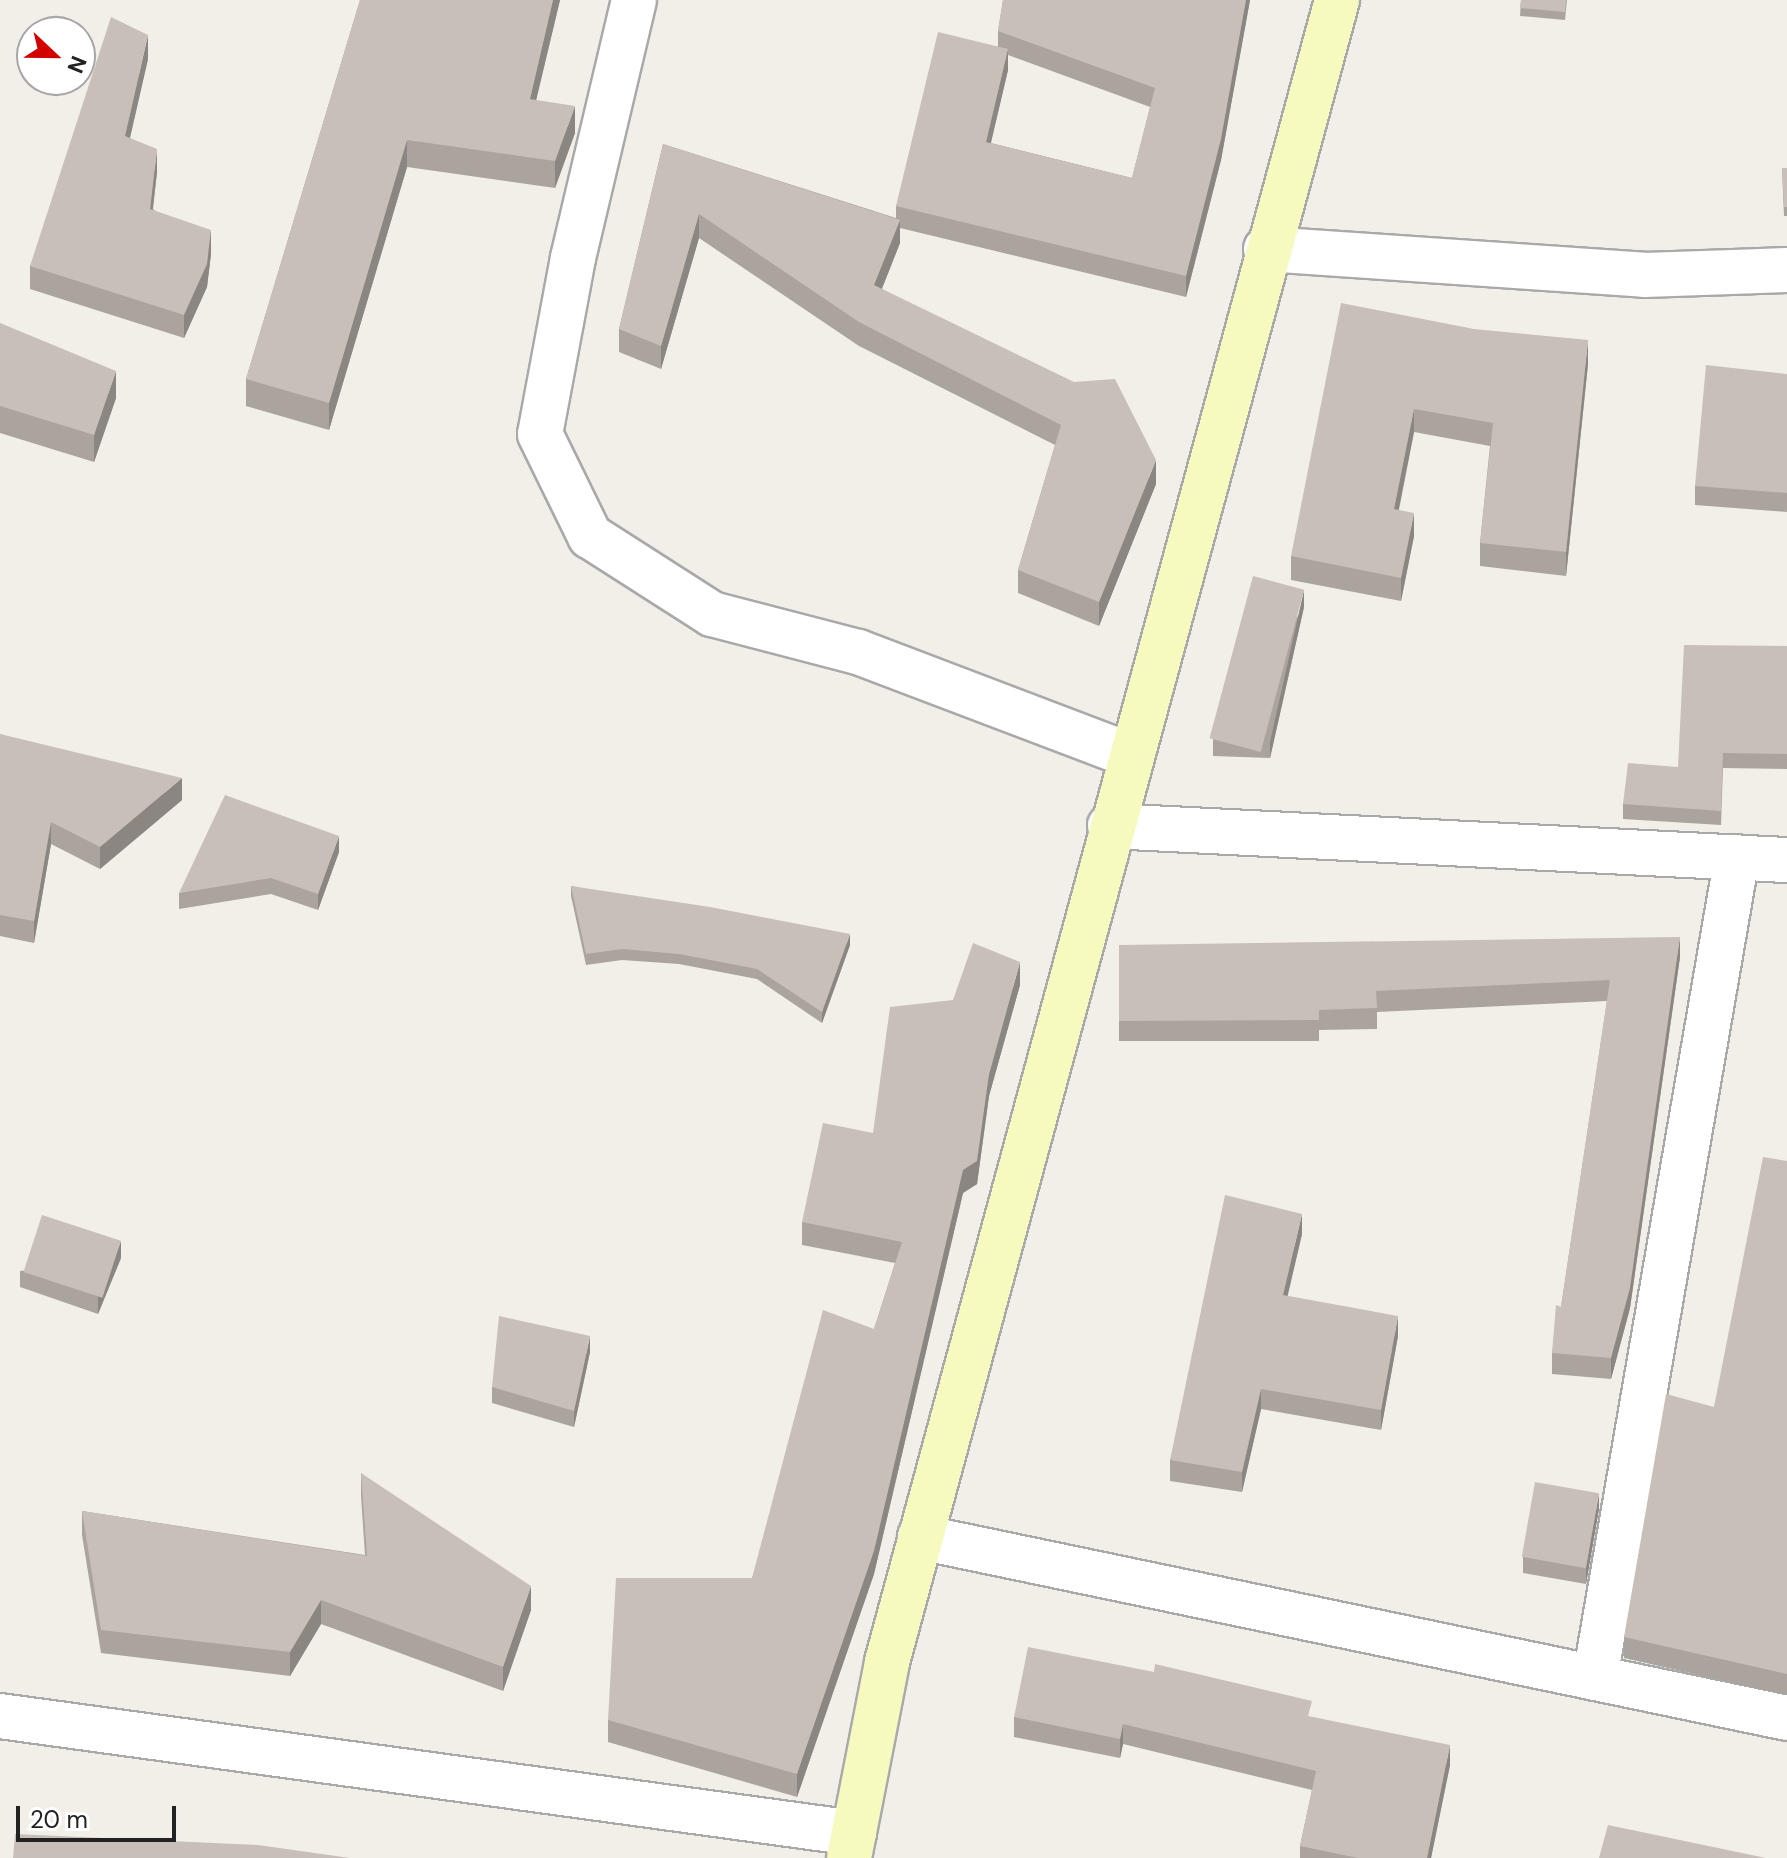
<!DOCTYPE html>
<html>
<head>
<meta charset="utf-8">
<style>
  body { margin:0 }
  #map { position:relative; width:1787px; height:1858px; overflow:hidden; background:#f2efe9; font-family:"DM Sans",sans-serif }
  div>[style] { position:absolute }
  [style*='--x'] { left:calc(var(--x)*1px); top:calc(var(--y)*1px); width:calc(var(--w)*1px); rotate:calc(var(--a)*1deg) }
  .roads { filter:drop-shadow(2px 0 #a9a9a9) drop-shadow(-2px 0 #a9a9a9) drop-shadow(0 2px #a9a9a9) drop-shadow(0 -2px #a9a9a9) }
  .street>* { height:44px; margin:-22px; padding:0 22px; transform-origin:22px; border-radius:22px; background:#fff }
  .secondary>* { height:44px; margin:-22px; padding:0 22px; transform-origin:22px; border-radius:22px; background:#f7fabf }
  .wall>* { inset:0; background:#aba49e }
  .shaded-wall>* { inset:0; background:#8b8681 }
  .building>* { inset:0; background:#c7bfb8; transform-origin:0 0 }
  span { translate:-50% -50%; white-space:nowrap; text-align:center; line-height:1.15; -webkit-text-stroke:6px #fff; paint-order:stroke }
  .north { position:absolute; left:16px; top:16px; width:80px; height:80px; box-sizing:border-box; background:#fff; border:2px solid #a7a7a7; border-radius:50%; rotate:112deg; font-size:22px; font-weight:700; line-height:32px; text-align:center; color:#222 }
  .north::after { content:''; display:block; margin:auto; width:28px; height:36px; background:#d40000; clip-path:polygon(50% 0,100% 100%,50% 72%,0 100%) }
  .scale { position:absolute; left:16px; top:1806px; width:160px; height:36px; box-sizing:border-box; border:4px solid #222; border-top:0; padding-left:10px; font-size:24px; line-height:28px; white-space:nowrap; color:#222; -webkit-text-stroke:6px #fff; paint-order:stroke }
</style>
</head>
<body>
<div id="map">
  <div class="roads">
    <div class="street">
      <div style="--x:634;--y:0;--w:265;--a:103.3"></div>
      <div style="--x:573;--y:258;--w:179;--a:100.6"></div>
      <div style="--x:540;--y:434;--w:114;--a:63.9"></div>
      <div style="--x:590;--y:536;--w:145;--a:32.6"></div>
      <div style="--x:712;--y:614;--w:151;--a:14.6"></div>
      <div style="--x:858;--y:652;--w:290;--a:20.8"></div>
      <div style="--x:1266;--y:249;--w:379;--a:3.9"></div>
      <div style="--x:1644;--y:275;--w:143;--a:-2"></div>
      <div style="--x:1110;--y:826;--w:678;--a:2.88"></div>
      <div style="--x:920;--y:1537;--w:886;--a:11.79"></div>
      <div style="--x:1595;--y:1678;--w:833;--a:-80.19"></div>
      <div style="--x:0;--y:1716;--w:862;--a:7.8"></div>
    </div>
    <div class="secondary">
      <div style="--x:849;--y:1858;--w:200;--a:-79"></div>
      <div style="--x:887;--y:1662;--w:1722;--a:-74.85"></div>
    </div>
  </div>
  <div class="wall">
    <div style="clip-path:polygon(360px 0,560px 0,536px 100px,575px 133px,555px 188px,407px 167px,329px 430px,246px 406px,246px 379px)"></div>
    <div style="clip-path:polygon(evenodd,1003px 0,1250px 0,1221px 160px,1186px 297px,900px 228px,900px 243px,882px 289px,1156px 484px,1099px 626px,1018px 593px,1018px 570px,1055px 445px,859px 346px,699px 238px,661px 369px,619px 352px,619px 329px,663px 144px,896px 218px,896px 206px,998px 46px,998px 31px,1003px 0,1008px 55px,1150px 107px,1132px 178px,991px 143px,1008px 70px,1008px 55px)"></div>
    <div style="clip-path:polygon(1521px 0,1567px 0,1565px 20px,1520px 16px)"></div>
    <div style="clip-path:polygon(148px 59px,130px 138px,157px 172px,153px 209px,211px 254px,207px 287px,184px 338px,30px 289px,30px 266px)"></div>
    <div style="clip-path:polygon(1782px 168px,1787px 168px,1787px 216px,1784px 216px)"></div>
    <div style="clip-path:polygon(0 323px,116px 398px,94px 462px,0 433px)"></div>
    <div style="clip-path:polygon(1474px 329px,1588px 364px,1566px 576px,1480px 566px,1480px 543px,1490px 446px,1414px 432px,1399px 510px,1414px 536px,1401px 601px,1291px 580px,1291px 556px)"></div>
    <div style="clip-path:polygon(1787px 374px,1787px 512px,1695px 505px,1695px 486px)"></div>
    <div style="clip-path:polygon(1304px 607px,1270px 758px,1213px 756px,1213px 739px)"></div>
    <div style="clip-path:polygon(1787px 646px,1787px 769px,1723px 768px,1721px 825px,1623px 819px,1623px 804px,1678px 767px)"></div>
    <div style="clip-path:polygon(0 734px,182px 800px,100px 869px,51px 844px,34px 943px,0 936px)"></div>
    <div style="clip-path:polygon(339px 852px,318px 910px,271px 894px,179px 909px,179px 893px)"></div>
    <div style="clip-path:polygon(571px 886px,850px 945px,822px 1023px,757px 979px,679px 964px,622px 960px,586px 965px,571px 896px)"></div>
    <div style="clip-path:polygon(1119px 945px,1680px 957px,1630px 1308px,1611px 1379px,1552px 1374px,1552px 1353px,1561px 1307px,1607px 1001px,1377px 1012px,1377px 1029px,1319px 1030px,1319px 1041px,1119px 1041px)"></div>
    <div style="clip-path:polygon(1020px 985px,989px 1096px,977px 1184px,963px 1193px,874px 1574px,797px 1797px,608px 1742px,608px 1720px,752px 1578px,874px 1329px,895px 1263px,802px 1245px,802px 1222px,873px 1133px,953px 1000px)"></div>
    <div style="clip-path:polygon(1787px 1161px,1787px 1695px,1624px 1658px,1624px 1637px,1714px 1407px)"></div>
    <div style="clip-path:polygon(1302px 1234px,1287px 1296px,1398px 1336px,1381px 1430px,1261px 1409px,1242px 1492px,1170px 1481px,1170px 1460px)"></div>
    <div style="clip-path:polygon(121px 1258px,98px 1314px,20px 1287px,20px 1271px)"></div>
    <div style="clip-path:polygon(590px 1352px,574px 1427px,492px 1403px,492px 1387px)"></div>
    <div style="clip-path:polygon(361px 1473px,531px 1610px,503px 1691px,321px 1624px,290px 1676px,101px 1653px,82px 1535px,82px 1511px,365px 1555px,361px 1496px)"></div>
    <div style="clip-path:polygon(1599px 1509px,1586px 1584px,1523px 1573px,1523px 1557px)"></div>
    <div style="clip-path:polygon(1014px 1717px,1312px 1717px,1450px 1765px,1431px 1858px,1300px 1858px,1300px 1846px,1312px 1790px,1123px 1744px,1120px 1758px,1014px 1737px)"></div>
  </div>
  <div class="shaded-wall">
    <div style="clip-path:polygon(553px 0,560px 0,530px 126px,530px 99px)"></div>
    <div style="clip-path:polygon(1246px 0,1250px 0,1221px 160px,1186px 297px,1186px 276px)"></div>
    <div style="clip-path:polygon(148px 35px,148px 59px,125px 159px,125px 136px)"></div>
    <div style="clip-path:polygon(1008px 49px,1008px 70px,986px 163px,986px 142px)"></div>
    <div style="clip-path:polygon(575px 106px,575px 133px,555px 188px,555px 161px)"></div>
    <div style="clip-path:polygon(407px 140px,407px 167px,329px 430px,329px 403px)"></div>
    <div style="clip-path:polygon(157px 149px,157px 172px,150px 232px,150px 209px)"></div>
    <div style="clip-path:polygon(699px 214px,699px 238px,661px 369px,661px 346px)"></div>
    <div style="clip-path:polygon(900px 220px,900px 243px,874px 308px,874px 285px)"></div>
    <div style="clip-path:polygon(211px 230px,211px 254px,207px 287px,184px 338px,184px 315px)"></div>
    <div style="clip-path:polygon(1588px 340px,1588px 364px,1566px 576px,1566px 552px)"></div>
    <div style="clip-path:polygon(116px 371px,116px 398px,94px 462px,94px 435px)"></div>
    <div style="clip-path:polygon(1414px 409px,1414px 432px,1394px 532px,1394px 509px)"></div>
    <div style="clip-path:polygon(1156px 460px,1156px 484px,1099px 626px,1099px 602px)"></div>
    <div style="clip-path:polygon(1414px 513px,1414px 536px,1401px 601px,1401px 578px)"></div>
    <div style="clip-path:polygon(1304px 590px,1304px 607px,1270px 758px,1270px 742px)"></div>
    <div style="clip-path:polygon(182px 778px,182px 800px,100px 869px,100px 847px)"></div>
    <div style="clip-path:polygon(51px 822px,51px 844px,34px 943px,34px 921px)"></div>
    <div style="clip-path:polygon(339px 836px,339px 852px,318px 910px,318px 894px)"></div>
    <div style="clip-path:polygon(850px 934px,850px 945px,822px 1023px,822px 1012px)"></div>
    <div style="clip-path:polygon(1680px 937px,1680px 957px,1630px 1308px,1611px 1379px,1611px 1358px)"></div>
    <div style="clip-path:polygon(1020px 962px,1020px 985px,989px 1096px,977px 1184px,963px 1193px,874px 1574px,797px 1797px,797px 1774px)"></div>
    <div style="clip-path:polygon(1302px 1214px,1302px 1234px,1283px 1316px,1283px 1295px)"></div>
    <div style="clip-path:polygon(121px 1241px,121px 1258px,98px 1314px,98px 1298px)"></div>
    <div style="clip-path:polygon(1398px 1316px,1398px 1336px,1381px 1430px,1381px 1410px)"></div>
    <div style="clip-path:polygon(590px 1336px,590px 1352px,574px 1427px,574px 1411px)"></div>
    <div style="clip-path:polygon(1261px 1389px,1261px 1409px,1242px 1492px,1242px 1472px)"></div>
    <div style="clip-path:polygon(1599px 1493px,1599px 1509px,1586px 1584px,1586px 1568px)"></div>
    <div style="clip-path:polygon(531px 1586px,531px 1610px,503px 1691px,503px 1667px)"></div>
    <div style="clip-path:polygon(321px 1600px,321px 1624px,290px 1676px,290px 1652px)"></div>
    <div style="clip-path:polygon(1123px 1724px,1123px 1744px,1120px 1758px,1120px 1739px)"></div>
    <div style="clip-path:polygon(1450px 1745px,1450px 1765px,1431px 1858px,1427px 1858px)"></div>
  </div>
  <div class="building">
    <div style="clip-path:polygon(360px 0,553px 0,530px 99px,575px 106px,555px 161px,407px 140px,329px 403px,246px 379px)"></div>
    <div style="clip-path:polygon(1003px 0,1246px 0,1221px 139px,1186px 276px,896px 206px,938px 32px,1008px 49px,986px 142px,1132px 178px,1155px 88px,998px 31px)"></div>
    <div style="clip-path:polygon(1521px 0,1566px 0,1565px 12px,1520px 8px)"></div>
    <div style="clip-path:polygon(111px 17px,148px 35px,125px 136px,157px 149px,150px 209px,211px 230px,207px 264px,184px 315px,30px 266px)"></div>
    <div style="clip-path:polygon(663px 144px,900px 220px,874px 285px,1074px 382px,1115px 379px,1156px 460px,1099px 602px,1018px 570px,1061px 425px,859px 322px,699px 214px,661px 346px,619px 329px)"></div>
    <div style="clip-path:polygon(1782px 168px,1787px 168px,1787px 207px,1784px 207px)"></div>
    <div style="clip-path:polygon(1341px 303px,1474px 329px,1588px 340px,1566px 552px,1480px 543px,1493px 423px,1414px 409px,1394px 509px,1414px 513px,1401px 578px,1291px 556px)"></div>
    <div style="clip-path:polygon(0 323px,116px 371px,94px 435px,0 406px)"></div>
    <div style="clip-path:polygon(1706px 365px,1787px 374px,1787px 493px,1695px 486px)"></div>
    <div style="left:1253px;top:576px;width:53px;height:168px;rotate:15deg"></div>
    <div style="clip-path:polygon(1684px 645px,1787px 646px,1787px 754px,1723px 753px,1721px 811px,1623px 804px,1628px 763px,1678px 767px)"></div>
    <div style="clip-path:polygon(0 734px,182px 778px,100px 847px,51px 822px,34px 921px,0 915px)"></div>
    <div style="clip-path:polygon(225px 795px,339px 836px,318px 894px,271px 878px,179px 893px)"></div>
    <div style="clip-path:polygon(571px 886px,710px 907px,850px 934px,822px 1012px,757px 969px,679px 954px,622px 949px,586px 954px)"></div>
    <div style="clip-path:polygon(1680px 937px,1630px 1288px,1611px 1358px,1552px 1353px,1556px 1305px,1561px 1307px,1610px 980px,1376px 991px,1377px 1008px,1319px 1010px,1319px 1020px,1119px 1021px,1119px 945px)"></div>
    <div style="clip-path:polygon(973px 943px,1020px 962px,989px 1074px,977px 1161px,963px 1170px,874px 1551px,797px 1774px,608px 1720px,616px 1578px,752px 1578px,823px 1310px,874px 1329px,902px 1242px,802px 1222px,823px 1123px,873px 1133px,890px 1007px,953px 1000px)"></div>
    <div style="clip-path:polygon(1763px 1157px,1787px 1161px,1787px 1674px,1624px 1637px,1666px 1394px,1714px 1407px)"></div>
    <div style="clip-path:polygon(1225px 1195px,1302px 1214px,1283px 1295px,1398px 1316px,1381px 1410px,1261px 1389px,1242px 1472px,1170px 1460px)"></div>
    <div style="left:42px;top:1215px;width:83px;height:60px;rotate:18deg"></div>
    <div style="clip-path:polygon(499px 1316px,590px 1336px,574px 1411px,492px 1387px)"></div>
    <div style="clip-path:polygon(361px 1473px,531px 1586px,503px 1667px,321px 1600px,290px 1652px,101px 1630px,82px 1511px,367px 1556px)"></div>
    <div style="left:1535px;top:1482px;width:65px;height:76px;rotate:10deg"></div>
    <div style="clip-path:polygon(1028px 1647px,1154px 1672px,1155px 1664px,1312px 1701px,1308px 1716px,1450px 1745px,1427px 1858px,1358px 1858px,1300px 1846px,1316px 1771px,1123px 1724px,1120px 1739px,1014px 1717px)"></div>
    <div style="clip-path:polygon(1608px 1825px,1766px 1858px,1599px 1858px)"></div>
    <div style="clip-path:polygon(15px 1834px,258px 1845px,350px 1858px,13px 1858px)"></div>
  </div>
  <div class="north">N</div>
  <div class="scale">20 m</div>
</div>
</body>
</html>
